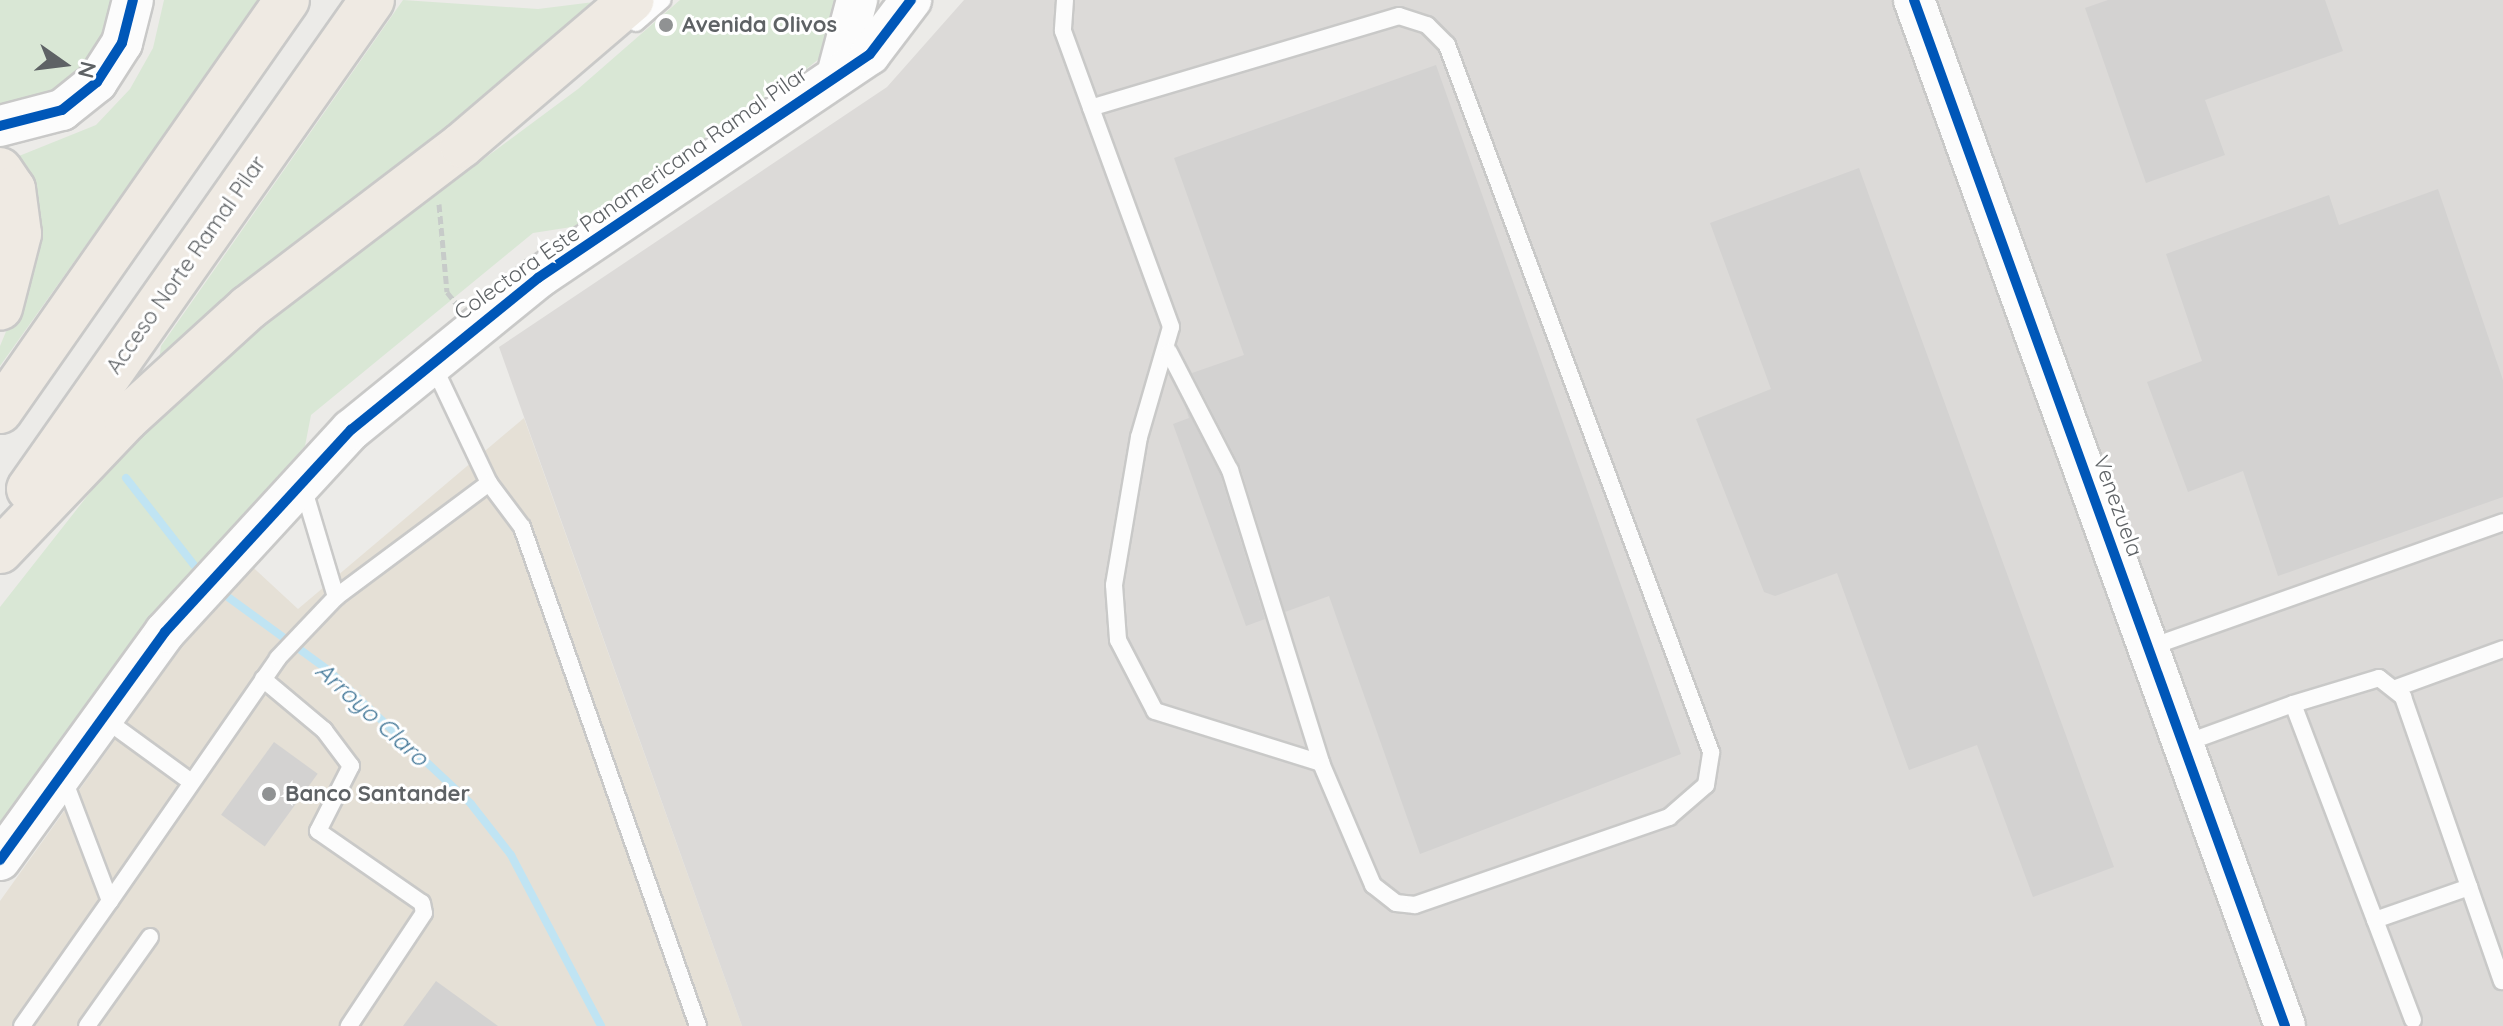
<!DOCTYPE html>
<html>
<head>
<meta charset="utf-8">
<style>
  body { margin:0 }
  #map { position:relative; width:2503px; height:1026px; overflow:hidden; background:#ecebe8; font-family:Quicksand,sans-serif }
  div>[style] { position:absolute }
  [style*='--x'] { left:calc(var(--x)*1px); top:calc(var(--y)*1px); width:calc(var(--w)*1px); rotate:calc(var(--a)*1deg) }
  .commercial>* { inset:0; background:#e5e0d6 }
  .industrial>* { inset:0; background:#dcdad8 }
  .green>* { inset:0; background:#d9e7d5 }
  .stream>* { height:8px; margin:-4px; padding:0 4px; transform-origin:4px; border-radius:4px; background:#c0e4f3 }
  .building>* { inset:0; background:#d3d2d1; transform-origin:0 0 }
  .path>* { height:5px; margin-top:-2.5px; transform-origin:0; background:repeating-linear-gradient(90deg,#c7cbc9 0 8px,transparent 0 12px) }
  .roads { filter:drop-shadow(2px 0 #c9c9c8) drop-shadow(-2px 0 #c9c9c8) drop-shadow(0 2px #c9c9c8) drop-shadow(0 -2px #c9c9c8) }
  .service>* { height:16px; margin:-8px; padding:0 8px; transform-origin:8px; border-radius:8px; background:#fcfcfc }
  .tertiary>* { height:40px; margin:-20px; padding:0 20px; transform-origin:20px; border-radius:20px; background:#fcfcfc }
  .motorway>* { height:44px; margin:-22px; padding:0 22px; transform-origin:22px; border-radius:22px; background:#efeae3 }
  .cycleway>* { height:10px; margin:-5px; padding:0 5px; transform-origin:5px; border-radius:5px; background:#0057b8 }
  .dots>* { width:22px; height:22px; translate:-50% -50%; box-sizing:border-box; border:4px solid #fff; border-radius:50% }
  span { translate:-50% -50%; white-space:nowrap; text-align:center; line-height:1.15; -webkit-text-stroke:6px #fff; paint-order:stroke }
  .poi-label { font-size:22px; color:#5e6265; font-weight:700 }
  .left { translate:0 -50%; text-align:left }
  .street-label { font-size:22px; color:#5e6265 }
  .water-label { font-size:24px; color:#447898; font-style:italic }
  .north { position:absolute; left:24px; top:24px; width:80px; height:80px; -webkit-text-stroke:6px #fff; paint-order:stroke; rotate:104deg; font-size:22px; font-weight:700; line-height:32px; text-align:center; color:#5e6265 }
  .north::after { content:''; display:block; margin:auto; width:28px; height:36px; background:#5e6265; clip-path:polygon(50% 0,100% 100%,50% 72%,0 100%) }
</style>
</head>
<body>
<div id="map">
  <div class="commercial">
    <div style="clip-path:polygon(524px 418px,742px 1026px,0 1026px,0 901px,244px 559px,298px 609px)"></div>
  </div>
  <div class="industrial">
    <div style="clip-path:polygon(964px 0,2503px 0,2503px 1026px,742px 1026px,499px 347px,887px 87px)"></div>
  </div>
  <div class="green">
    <div style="clip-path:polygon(0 0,118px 0,115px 27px,77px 88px,0 117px)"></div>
    <div style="clip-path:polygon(164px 0,260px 0,0 366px,0 346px,25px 286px,14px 158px,96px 125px,130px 89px,153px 48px)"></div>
    <div style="clip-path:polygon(403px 0,538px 9px,610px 0,158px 367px,161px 346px)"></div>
    <div style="clip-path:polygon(680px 0,848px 0,825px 54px,799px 75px,578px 226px,533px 233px,311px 415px,305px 446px,151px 619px,0 825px,0 607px,121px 453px,207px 364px,578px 89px)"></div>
  </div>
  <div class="stream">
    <div style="--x:126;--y:478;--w:122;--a:52"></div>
    <div style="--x:217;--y:589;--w:137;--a:36.1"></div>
    <div style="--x:328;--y:670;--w:196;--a:43.1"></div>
    <div style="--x:471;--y:804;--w:65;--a:51.9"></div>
    <div style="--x:511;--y:855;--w:193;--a:62.2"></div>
  </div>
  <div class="building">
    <div style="clip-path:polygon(2108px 0,2325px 0,2343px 51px,2205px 100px,2225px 155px,2146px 183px,2085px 8px)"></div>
    <div style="clip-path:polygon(1436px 65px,1681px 754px,1420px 854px,1329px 596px,1285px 612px,1240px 466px,1192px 373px,1244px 355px,1174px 158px)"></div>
    <div style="clip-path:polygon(1859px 168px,2114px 867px,2033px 897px,1977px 745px,1909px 770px,1837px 573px,1775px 596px,1764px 592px,1696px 419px,1771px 389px,1710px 223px)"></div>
    <div style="clip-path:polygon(2438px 189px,2503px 380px,2503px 497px,2278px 576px,2243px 471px,2188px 492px,2147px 382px,2202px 361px,2166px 254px,2329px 195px,2339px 225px)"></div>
    <div style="clip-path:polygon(1185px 406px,1220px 474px,1265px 619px,1246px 626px,1173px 424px,1189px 418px)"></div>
    <div style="left:274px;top:742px;width:54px;height:90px;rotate:36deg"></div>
    <div style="clip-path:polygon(436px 981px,498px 1026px,403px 1026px)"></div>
  </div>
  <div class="path">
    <div style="--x:439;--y:204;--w:88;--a:84.8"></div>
    <div style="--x:447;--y:292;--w:14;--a:51"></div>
  </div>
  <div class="roads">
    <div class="service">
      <div style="--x:1065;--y:0;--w:31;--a:94"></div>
      <div style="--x:1063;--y:31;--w:82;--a:70"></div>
      <div style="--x:1091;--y:108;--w:233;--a:69.9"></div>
      <div style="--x:1171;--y:327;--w:115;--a:106.2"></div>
      <div style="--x:1139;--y:437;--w:150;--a:99.6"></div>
      <div style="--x:1114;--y:585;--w:55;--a:85.8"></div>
      <div style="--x:1118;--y:640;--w:80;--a:62.5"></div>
      <div style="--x:1155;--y:711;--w:174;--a:17.4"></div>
      <div style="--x:1321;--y:763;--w:133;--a:66.9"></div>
      <div style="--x:1373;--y:885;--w:29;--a:38"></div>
      <div style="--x:1396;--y:903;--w:19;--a:6"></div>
      <div style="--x:1415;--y:905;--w:269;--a:-19.1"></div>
      <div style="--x:1669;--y:817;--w:49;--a:-40.9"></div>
      <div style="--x:1706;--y:785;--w:33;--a:-81"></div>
      <div style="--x:1711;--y:752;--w:755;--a:-110.48"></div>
      <div style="--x:1447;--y:45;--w:28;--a:-135"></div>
      <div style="--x:1427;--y:25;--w:29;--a:-162"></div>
      <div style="--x:1399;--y:16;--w:321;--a:163.4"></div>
      <div style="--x:636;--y:23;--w:35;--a:-41"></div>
      <div style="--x:1169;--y:352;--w:133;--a:62.7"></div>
      <div style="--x:1230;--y:470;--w:307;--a:72.7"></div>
      <div style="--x:433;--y:365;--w:131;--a:64.6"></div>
      <div style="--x:303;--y:487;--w:115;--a:73.3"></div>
      <div style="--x:2148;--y:648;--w:377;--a:-19.5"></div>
      <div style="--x:263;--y:679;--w:80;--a:39.9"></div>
      <div style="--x:324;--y:730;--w:45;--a:53.1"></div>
      <div style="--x:351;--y:766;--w:73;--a:116.9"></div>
      <div style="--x:318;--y:831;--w:126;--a:34.7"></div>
      <div style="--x:422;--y:903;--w:10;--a:79"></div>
      <div style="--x:424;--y:913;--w:136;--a:123.6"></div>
      <div style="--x:2396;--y:688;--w:114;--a:-20"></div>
      <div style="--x:2293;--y:704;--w:90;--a:-16.8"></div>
      <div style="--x:2379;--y:678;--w:31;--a:38"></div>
      <div style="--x:2403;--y:697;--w:301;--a:70.8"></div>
      <div style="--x:102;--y:717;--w:110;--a:36.1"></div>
      <div style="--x:2183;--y:744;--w:117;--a:-20"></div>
      <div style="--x:2293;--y:704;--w:338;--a:69.2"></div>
      <div style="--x:110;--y:901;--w:295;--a:-55.3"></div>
      <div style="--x:278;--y:658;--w:84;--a:-46.4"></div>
      <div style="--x:336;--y:597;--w:191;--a:-36.7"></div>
      <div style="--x:489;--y:483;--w:55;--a:53.1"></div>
      <div style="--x:522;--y:527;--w:529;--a:70.57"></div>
      <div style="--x:2375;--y:920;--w:100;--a:-19.3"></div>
      <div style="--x:22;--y:1026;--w:153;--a:-54.9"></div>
      <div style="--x:110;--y:901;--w:133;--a:-110.8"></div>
      <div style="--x:87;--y:1026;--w:109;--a:-54.7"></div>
    </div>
    <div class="tertiary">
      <div style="--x:1914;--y:0;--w:1091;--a:70.12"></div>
      <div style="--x:837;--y:75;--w:78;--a:-75.1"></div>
      <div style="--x:0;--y:126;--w:64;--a:-14.5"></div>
      <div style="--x:62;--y:110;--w:45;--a:-38.7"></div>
      <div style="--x:97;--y:82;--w:46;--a:-57.3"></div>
      <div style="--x:122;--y:43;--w:44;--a:-75.7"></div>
      <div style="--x:0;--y:860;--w:281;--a:-54.1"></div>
      <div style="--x:165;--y:632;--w:275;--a:-47.4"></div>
      <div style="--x:351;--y:430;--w:241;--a:-39.1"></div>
      <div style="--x:538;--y:278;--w:400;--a:-34"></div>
      <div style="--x:870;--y:54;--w:68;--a:-52.8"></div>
    </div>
    <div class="motorway">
      <div style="--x:0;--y:170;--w:23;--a:56"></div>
      <div style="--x:13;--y:189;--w:45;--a:82.4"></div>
      <div style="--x:19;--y:234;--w:76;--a:104.4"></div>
      <div style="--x:0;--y:411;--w:501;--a:-55.07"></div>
      <div style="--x:29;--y:489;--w:597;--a:-54.95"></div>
      <div style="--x:0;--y:551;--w:182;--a:-46.3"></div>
      <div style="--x:126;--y:419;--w:165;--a:-42.3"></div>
      <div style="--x:248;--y:308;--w:269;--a:-37.3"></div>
      <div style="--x:462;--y:145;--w:223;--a:-40.5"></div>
    </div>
  </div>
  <div class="cycleway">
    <div style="--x:1914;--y:0;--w:1091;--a:70.12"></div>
    <div style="--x:0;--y:126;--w:64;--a:-14.5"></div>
    <div style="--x:62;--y:110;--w:45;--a:-38.7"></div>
    <div style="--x:97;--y:82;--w:46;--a:-57.3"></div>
    <div style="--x:122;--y:43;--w:44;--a:-75.7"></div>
    <div style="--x:0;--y:860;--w:281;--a:-54.1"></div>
    <div style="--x:165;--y:632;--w:275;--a:-47.4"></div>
    <div style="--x:351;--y:430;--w:241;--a:-39.1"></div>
    <div style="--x:538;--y:278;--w:400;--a:-34"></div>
    <div style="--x:870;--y:54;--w:68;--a:-52.8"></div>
  </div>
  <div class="dots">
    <div style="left:666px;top:25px;background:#909293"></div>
    <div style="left:269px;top:794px;background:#909293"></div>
  </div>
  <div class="poi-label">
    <span class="left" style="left:682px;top:25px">Avenida Olivos</span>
    <span class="left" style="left:285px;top:794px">Banco Santander</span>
  </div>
  <div class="street-label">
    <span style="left:631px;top:193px;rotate:-35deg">Colectora Este Panamericana Ramal Pilar</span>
    <span style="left:186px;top:265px;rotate:-55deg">Acceso Norte Ramal Pilar</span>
    <span style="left:2118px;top:506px;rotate:70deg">Venezuela</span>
  </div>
  <div class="water-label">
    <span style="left:372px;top:714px;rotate:42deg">Arroyo Claro</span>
  </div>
  <div class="north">N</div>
</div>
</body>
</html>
